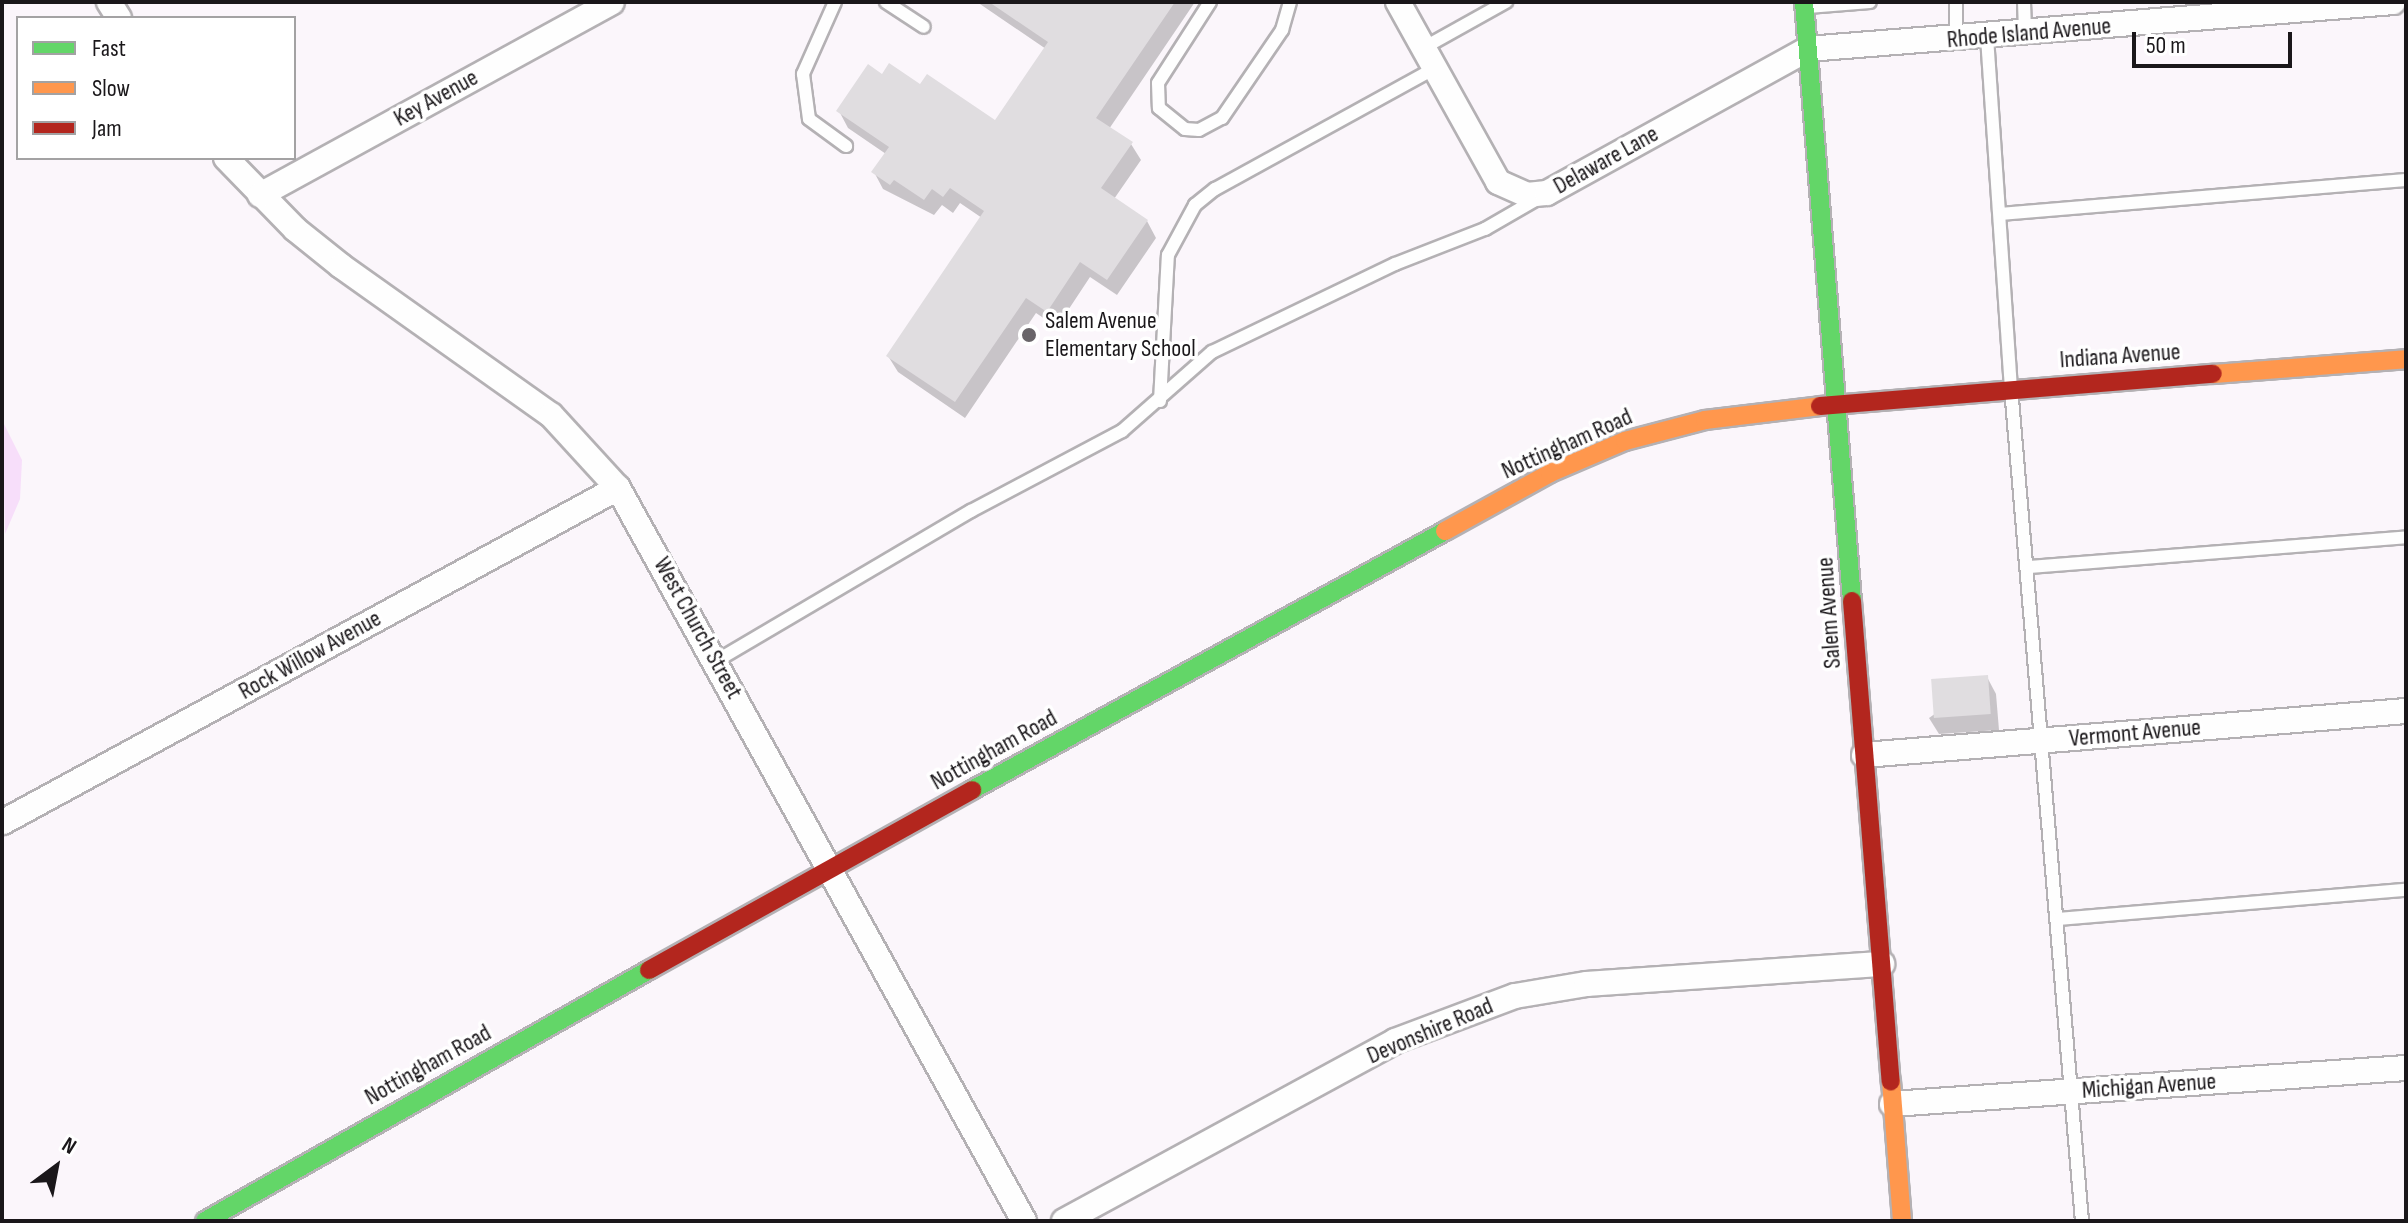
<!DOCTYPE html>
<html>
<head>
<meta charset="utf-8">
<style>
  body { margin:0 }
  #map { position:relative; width:2408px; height:1223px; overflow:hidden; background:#fbf6fb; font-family:"Sofia Sans Condensed",sans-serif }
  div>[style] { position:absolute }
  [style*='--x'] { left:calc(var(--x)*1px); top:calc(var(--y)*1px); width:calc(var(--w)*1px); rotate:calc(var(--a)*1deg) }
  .green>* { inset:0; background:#f7defa }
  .shadow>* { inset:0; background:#0003 }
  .building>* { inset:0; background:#e0dde0; transform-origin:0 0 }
  .roads { filter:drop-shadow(2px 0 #b4b1b4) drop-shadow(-2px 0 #b4b1b4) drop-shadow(0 2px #b4b1b4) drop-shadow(0 -2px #b4b1b4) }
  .lane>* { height:12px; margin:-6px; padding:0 6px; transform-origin:6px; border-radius:6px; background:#fefefe }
  .street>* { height:24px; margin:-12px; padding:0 12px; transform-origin:12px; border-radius:12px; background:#fefefe }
  .fast>* { height:18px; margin:-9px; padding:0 9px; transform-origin:9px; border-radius:9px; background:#63d668 }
  .slow>* { height:18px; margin:-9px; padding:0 9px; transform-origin:9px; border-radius:9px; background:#ff974d }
  .jam>* { height:18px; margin:-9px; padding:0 9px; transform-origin:9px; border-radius:9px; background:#b3261e }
  .dots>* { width:22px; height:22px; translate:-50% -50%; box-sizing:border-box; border:4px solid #fff; border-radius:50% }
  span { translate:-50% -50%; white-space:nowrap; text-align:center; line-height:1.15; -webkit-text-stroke:7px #fff; paint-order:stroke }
  .street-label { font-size:24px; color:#1a171a }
  .poi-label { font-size:24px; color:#1a171a }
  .left { translate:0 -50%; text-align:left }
  .frame { position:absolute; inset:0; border:4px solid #1a171a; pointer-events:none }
  .legend { position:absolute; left:16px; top:16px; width:280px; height:144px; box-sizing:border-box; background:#fff; border:2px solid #a3a2a3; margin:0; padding:10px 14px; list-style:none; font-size:24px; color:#1a171a }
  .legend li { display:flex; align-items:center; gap:16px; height:40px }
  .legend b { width:40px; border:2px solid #a3a2a3 }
  .north { position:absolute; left:16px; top:1127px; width:80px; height:80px; -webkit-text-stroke:6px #fff; paint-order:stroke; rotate:32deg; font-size:22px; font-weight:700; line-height:32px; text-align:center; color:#1a171a }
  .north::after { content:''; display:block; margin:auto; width:28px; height:36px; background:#1a171a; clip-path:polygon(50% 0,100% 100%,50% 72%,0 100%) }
  .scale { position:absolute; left:2132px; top:32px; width:160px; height:36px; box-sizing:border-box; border:4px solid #1a171a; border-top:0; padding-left:10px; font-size:24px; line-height:28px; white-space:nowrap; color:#1a171a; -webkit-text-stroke:6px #fff; paint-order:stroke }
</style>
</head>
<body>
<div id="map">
  <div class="green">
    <div style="clip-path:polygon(2px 420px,22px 460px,20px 499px,5px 534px)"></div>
  </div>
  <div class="shadow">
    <div style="clip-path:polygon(977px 2px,1195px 2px,1109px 129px,1131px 144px,1141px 160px,1114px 199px,1147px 221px,1156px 238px,1117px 295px,1090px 277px,1057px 327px,1036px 313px,965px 418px,898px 372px,888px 356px,982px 218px,960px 203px,953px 213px,942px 205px,934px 215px,883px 189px,874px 172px,886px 154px,848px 128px,839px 111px,883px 76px,996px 122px,1046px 49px)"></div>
    <div style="clip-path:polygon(1987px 677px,1996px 694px,1999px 730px,1939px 734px,1929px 718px)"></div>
  </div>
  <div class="building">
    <div style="clip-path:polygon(989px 2px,1175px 2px,1096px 118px,1133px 142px,1101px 188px,1148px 220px,1107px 280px,1080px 262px,1047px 312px,1026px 298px,955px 402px,886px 356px,984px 211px,950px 188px,943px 197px,932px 189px,924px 200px,894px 180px,890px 185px,871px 172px,889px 147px,836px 111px,868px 64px,882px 74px,889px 63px,920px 84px,927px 74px,995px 120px,1048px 42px)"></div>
    <div style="left:1988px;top:675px;width:39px;height:57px;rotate:86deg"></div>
  </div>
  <div class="roads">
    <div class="lane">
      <div style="--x:835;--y:2;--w:79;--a:114"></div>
      <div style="--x:803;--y:74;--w:45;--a:82.4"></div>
      <div style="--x:809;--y:119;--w:46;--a:36.1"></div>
      <div style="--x:886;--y:2;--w:45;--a:33.3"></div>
      <div style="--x:1210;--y:2;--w:96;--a:122.7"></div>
      <div style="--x:1158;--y:83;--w:25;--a:88"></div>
      <div style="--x:1159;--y:108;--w:33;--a:39"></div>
      <div style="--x:1185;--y:129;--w:14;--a:4"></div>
      <div style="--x:1199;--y:130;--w:26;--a:-28"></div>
      <div style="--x:1222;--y:118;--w:107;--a:-55.7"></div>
      <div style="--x:1282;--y:30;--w:29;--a:-74"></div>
      <div style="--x:2024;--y:2;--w:31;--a:88"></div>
      <div style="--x:1808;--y:7;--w:62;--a:-4.6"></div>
      <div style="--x:1987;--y:37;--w:352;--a:86.1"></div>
      <div style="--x:2011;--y:388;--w:836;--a:85.13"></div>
      <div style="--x:1956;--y:39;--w:37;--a:-90"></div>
      <div style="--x:1425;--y:47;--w:93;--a:-29.1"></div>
      <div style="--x:2000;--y:214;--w:407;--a:-4.8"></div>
      <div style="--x:1160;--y:401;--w:146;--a:-86.9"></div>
      <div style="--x:1168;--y:255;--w:57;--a:-61.6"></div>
      <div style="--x:1195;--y:205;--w:26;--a:-39"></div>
      <div style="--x:1215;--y:189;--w:251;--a:-28.8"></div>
      <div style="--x:2029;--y:567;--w:378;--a:-4.5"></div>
      <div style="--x:716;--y:661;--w:296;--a:-30.5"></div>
      <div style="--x:971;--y:511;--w:171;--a:-27.9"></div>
      <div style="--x:1122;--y:431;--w:120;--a:-41.3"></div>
      <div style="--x:1212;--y:352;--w:203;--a:-25.7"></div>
      <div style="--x:1395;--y:264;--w:97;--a:-21.3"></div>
      <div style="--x:1485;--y:229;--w:60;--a:-30"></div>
      <div style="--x:2058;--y:919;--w:349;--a:-4.8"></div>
    </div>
    <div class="street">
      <div style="--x:109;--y:2;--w:19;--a:58"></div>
      <div style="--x:1398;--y:2;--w:206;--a:60.9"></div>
      <div style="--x:1498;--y:182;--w:32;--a:24"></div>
      <div style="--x:1527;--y:195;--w:20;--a:-6"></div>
      <div style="--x:1547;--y:193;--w:298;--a:-28.9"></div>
      <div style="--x:1808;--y:49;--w:587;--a:-4.59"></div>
      <div style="--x:226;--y:158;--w:99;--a:45.8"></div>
      <div style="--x:295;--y:229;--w:59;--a:38.8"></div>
      <div style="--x:341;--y:266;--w:257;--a:35.4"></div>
      <div style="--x:551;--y:415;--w:99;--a:47.5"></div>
      <div style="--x:618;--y:488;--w:838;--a:61.02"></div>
      <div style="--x:260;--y:195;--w:401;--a:-28.7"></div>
      <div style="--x:1864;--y:755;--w:544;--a:-4.64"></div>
      <div style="--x:3;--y:822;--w:700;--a:-28.51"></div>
      <div style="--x:1892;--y:1104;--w:515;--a:-4.01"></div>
      <div style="--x:1064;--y:1221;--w:377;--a:-28.5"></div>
      <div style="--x:1395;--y:1041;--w:128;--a:-20.6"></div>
      <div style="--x:1515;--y:996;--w:73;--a:-9.5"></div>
      <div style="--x:1587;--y:984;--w:296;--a:-3.9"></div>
    </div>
    <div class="fast">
      <div style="--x:1804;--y:2;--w:601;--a:85.42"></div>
      <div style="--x:972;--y:790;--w:539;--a:-28.7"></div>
      <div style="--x:205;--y:1221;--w:510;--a:-29.48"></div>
    </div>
    <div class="slow">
      <div style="--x:2213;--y:374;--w:194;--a:-4.4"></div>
      <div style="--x:1445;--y:531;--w:120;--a:-28.9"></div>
      <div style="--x:1550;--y:473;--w:82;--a:-23.1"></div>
      <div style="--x:1625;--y:441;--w:83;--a:-14.7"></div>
      <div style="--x:1705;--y:420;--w:116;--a:-6.9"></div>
      <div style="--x:1891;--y:1081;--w:140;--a:85.5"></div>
    </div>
    <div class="jam">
      <div style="--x:1820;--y:406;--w:394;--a:-4.7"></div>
      <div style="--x:1852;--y:601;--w:482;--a:85.4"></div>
      <div style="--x:649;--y:970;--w:370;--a:-29.1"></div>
    </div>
  </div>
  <div class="dots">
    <div style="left:1029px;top:335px;background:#696569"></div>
  </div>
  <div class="street-label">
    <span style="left:2029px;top:33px;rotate:-5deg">Rhode Island Avenue</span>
    <span style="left:436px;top:98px;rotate:-29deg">Key Avenue</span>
    <span style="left:1606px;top:160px;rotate:-29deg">Delaware Lane</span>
    <span style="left:2120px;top:356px;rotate:-4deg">Indiana Avenue</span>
    <span style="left:1567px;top:444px;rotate:-24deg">Nottingham Road</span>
    <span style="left:1829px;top:613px;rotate:-94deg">Salem Avenue</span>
    <span style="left:698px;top:628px;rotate:61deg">West Church Street</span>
    <span style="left:310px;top:655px;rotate:-29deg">Rock Willow Avenue</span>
    <span style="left:2135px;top:733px;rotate:-5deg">Vermont Avenue</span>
    <span style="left:994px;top:750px;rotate:-29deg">Nottingham Road</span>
    <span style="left:1430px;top:1031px;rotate:-23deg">Devonshire Road</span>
    <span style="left:428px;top:1065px;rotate:-29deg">Nottingham Road</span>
    <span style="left:2149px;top:1086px;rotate:-4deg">Michigan Avenue</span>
  </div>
  <div class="poi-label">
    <span class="left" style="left:1045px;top:335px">Salem Avenue<br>Elementary School</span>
  </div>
  <div class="frame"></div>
  <ul class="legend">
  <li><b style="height:10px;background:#63d668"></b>Fast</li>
  <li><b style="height:10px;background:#ff974d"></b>Slow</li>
  <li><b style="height:10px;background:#b3261e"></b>Jam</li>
  </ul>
  <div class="north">N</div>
  <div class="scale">50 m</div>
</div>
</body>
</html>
